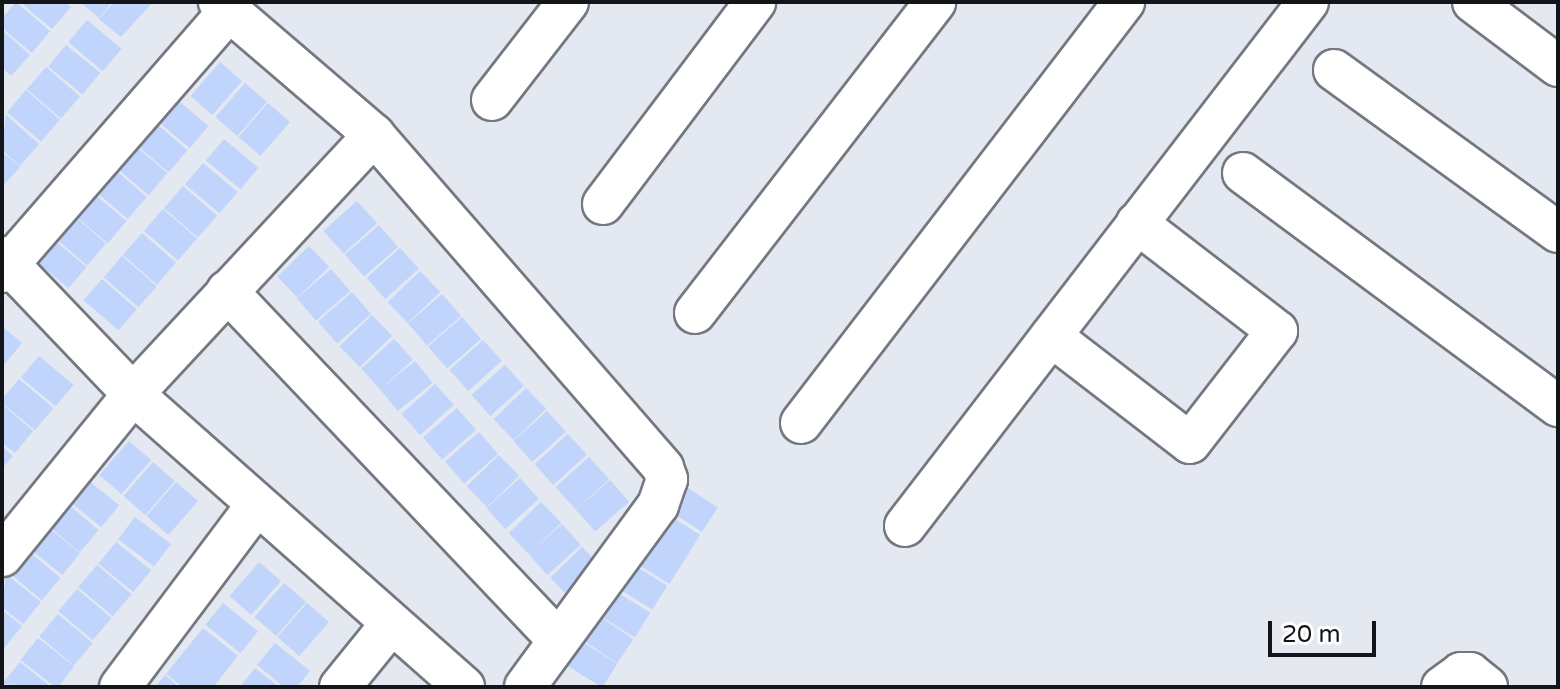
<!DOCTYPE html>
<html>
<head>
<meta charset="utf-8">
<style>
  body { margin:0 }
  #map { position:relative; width:1560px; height:689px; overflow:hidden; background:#e3e8f1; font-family:"Varela Round",sans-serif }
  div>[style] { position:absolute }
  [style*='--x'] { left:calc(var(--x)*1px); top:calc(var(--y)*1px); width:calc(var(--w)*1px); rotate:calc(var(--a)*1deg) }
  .building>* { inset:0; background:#c1d4fc; transform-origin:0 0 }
  .roads { filter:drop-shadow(2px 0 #747880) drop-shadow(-2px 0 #747880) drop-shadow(0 2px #747880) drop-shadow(0 -2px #747880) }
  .minor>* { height:40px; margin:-20px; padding:0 20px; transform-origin:20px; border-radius:20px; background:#fff }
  span { translate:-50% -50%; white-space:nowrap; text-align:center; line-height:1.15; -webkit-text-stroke:6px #fff; paint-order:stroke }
  .frame { position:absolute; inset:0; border:4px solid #141519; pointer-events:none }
  .scale { position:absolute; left:1268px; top:621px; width:108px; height:36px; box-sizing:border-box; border:4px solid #141519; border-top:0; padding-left:10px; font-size:24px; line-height:28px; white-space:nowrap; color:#141519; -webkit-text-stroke:6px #fff; paint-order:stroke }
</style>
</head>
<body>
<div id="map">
  <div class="building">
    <div style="clip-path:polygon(16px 2px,50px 31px,32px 53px,2px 28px,2px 18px)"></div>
    <div style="clip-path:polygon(20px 2px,65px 2px,71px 7px,52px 29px)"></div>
    <div style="clip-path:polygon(80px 2px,112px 2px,99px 18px)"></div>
    <div style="clip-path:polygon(114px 2px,149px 2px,151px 4px,121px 37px,99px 19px)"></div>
    <div style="left:87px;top:20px;width:45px;height:29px;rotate:40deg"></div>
    <div style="clip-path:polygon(2px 30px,30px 55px,11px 76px,2px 68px)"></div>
    <div style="left:66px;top:45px;width:44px;height:28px;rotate:39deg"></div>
    <div style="left:220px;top:62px;width:29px;height:45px;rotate:41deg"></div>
    <div style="left:46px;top:67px;width:45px;height:29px;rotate:41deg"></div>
    <div style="left:245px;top:83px;width:29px;height:45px;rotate:41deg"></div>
    <div style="left:26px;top:90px;width:45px;height:29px;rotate:41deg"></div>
    <div style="left:174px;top:97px;width:45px;height:29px;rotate:40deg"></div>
    <div style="left:268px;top:103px;width:29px;height:45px;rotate:41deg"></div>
    <div style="clip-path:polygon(6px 115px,39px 144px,20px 166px,2px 150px)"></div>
    <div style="left:153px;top:121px;width:45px;height:29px;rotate:40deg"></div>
    <div style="left:224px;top:139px;width:45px;height:28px;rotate:40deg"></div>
    <div style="left:133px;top:144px;width:45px;height:29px;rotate:40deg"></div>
    <div style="clip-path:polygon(2px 152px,20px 167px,2px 187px)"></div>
    <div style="left:203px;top:163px;width:45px;height:28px;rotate:40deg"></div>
    <div style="left:112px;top:167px;width:46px;height:29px;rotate:41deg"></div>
    <div style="left:183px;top:186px;width:45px;height:29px;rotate:41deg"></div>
    <div style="left:92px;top:192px;width:45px;height:29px;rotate:40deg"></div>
    <div style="left:357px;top:201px;width:30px;height:45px;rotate:48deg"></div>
    <div style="left:163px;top:209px;width:45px;height:29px;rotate:41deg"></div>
    <div style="left:72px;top:214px;width:45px;height:29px;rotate:41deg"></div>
    <div style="left:379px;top:225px;width:29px;height:45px;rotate:49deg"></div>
    <div style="left:142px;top:233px;width:45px;height:29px;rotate:41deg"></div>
    <div style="left:52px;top:238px;width:45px;height:28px;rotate:40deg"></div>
    <div style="left:309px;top:246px;width:29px;height:44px;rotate:46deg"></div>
    <div style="left:400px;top:248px;width:28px;height:45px;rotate:48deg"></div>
    <div style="left:122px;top:256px;width:46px;height:28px;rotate:41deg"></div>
    <div style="left:331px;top:269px;width:29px;height:45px;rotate:49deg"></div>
    <div style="left:420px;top:271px;width:29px;height:45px;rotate:46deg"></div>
    <div style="left:102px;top:279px;width:46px;height:28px;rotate:41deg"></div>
    <div style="left:352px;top:292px;width:29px;height:45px;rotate:49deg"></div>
    <div style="left:442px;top:294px;width:29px;height:45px;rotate:49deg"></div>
    <div style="left:372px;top:315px;width:29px;height:45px;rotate:46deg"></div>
    <div style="left:462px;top:317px;width:29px;height:45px;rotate:49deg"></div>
    <div style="clip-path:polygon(2px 326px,22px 343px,4px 365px,2px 363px)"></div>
    <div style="left:394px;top:339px;width:28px;height:44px;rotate:48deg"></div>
    <div style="left:483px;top:340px;width:28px;height:45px;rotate:48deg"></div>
    <div style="left:39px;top:356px;width:45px;height:28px;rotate:40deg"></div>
    <div style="left:415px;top:361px;width:28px;height:45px;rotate:51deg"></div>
    <div style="left:505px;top:365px;width:28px;height:45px;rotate:48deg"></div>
    <div style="left:19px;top:379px;width:45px;height:29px;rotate:40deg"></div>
    <div style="left:435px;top:384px;width:28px;height:45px;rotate:48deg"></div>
    <div style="left:526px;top:388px;width:29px;height:45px;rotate:46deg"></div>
    <div style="clip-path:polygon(2px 404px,33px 431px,15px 453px,2px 443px)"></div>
    <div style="left:457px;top:408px;width:29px;height:45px;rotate:49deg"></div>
    <div style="left:547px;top:411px;width:28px;height:45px;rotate:48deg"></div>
    <div style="left:479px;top:432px;width:29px;height:45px;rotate:49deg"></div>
    <div style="left:568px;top:434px;width:28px;height:45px;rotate:48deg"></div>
    <div style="left:129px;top:441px;width:29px;height:45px;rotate:41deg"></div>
    <div style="clip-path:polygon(2px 446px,13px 456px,2px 468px)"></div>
    <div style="left:499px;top:455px;width:29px;height:45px;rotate:46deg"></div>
    <div style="left:589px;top:457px;width:30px;height:45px;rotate:48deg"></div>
    <div style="left:153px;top:462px;width:29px;height:45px;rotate:41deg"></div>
    <div style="left:84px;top:477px;width:45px;height:28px;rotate:39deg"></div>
    <div style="left:520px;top:478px;width:28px;height:45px;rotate:48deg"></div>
    <div style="left:610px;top:480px;width:29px;height:45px;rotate:49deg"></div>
    <div style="left:176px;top:482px;width:29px;height:45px;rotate:41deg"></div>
    <div style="left:680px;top:483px;width:45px;height:29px;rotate:33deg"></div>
    <div style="left:64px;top:501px;width:45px;height:29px;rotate:40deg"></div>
    <div style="left:541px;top:502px;width:29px;height:45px;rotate:46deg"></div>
    <div style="left:662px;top:511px;width:45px;height:58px;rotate:32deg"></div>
    <div style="left:135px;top:517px;width:45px;height:28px;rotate:37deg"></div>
    <div style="left:562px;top:524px;width:28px;height:45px;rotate:48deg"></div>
    <div style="left:45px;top:525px;width:45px;height:28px;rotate:39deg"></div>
    <div style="left:116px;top:542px;width:45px;height:28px;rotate:39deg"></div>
    <div style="left:582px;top:547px;width:29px;height:44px;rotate:46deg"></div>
    <div style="left:26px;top:549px;width:45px;height:29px;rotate:40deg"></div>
    <div style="left:259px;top:562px;width:29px;height:45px;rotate:41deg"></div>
    <div style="left:629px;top:562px;width:45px;height:28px;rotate:32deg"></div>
    <div style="left:97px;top:565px;width:45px;height:29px;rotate:40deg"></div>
    <div style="clip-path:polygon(6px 574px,41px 602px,23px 624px,2px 607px)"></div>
    <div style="left:284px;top:583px;width:29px;height:45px;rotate:41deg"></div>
    <div style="left:77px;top:589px;width:45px;height:29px;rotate:40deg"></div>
    <div style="left:612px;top:589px;width:45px;height:29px;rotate:32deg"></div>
    <div style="left:223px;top:603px;width:45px;height:28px;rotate:39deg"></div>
    <div style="left:307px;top:603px;width:29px;height:45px;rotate:41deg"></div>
    <div style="clip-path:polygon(2px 610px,22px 626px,4px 648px,2px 647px)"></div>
    <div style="left:58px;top:614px;width:45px;height:29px;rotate:40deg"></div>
    <div style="left:596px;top:614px;width:45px;height:29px;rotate:34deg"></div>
    <div style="clip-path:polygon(203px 628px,238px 656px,213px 687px,183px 687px,166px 674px)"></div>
    <div style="left:38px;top:638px;width:46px;height:28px;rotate:38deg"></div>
    <div style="left:579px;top:640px;width:45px;height:28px;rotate:32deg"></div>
    <div style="clip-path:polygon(275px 643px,310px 671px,297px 687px,284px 687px,257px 665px)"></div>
    <div style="clip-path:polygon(20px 662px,51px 687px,2px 684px)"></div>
    <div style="clip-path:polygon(255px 668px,279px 687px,240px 687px)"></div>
    <div style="clip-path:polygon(165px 675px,179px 687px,155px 687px)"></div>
  </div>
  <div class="roads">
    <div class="minor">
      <div style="--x:219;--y:2;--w:204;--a:40.6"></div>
      <div style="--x:374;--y:135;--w:441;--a:49"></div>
      <div style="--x:663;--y:468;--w:12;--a:70"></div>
      <div style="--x:667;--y:479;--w:28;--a:109"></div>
      <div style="--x:658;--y:505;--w:225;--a:126.2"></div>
      <div style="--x:1473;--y:2;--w:106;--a:37"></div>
      <div style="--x:1334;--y:70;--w:276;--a:35.9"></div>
      <div style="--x:492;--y:100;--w:124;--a:-52.2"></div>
      <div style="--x:1243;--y:173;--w:392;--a:36.5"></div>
      <div style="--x:603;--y:204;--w:253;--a:-53"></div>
      <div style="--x:2;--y:257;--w:190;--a:46.3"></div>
      <div style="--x:133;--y:394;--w:442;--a:41.5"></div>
      <div style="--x:2;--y:272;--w:347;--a:-49"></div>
      <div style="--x:227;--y:291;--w:480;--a:46.5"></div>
      <div style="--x:695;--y:313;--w:393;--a:-52.3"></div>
      <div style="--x:1051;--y:336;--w:175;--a:37.6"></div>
      <div style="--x:1190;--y:443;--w:142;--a:-52.2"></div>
      <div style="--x:1277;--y:331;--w:177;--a:-142.4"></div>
      <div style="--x:801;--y:423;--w:531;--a:-52.5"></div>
      <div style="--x:905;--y:526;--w:661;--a:-52.44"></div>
      <div style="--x:2;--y:556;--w:208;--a:-51"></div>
      <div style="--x:133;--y:394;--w:354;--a:-47.1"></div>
      <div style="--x:120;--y:687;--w:225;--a:-53.1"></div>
      <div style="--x:340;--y:687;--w:81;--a:-51"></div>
      <div style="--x:1442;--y:687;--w:24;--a:-36"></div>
      <div style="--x:1461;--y:673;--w:9;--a:0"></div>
      <div style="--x:1470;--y:673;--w:22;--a:39"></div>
    </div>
  </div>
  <div class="frame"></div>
  <div class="scale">20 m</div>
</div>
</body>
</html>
